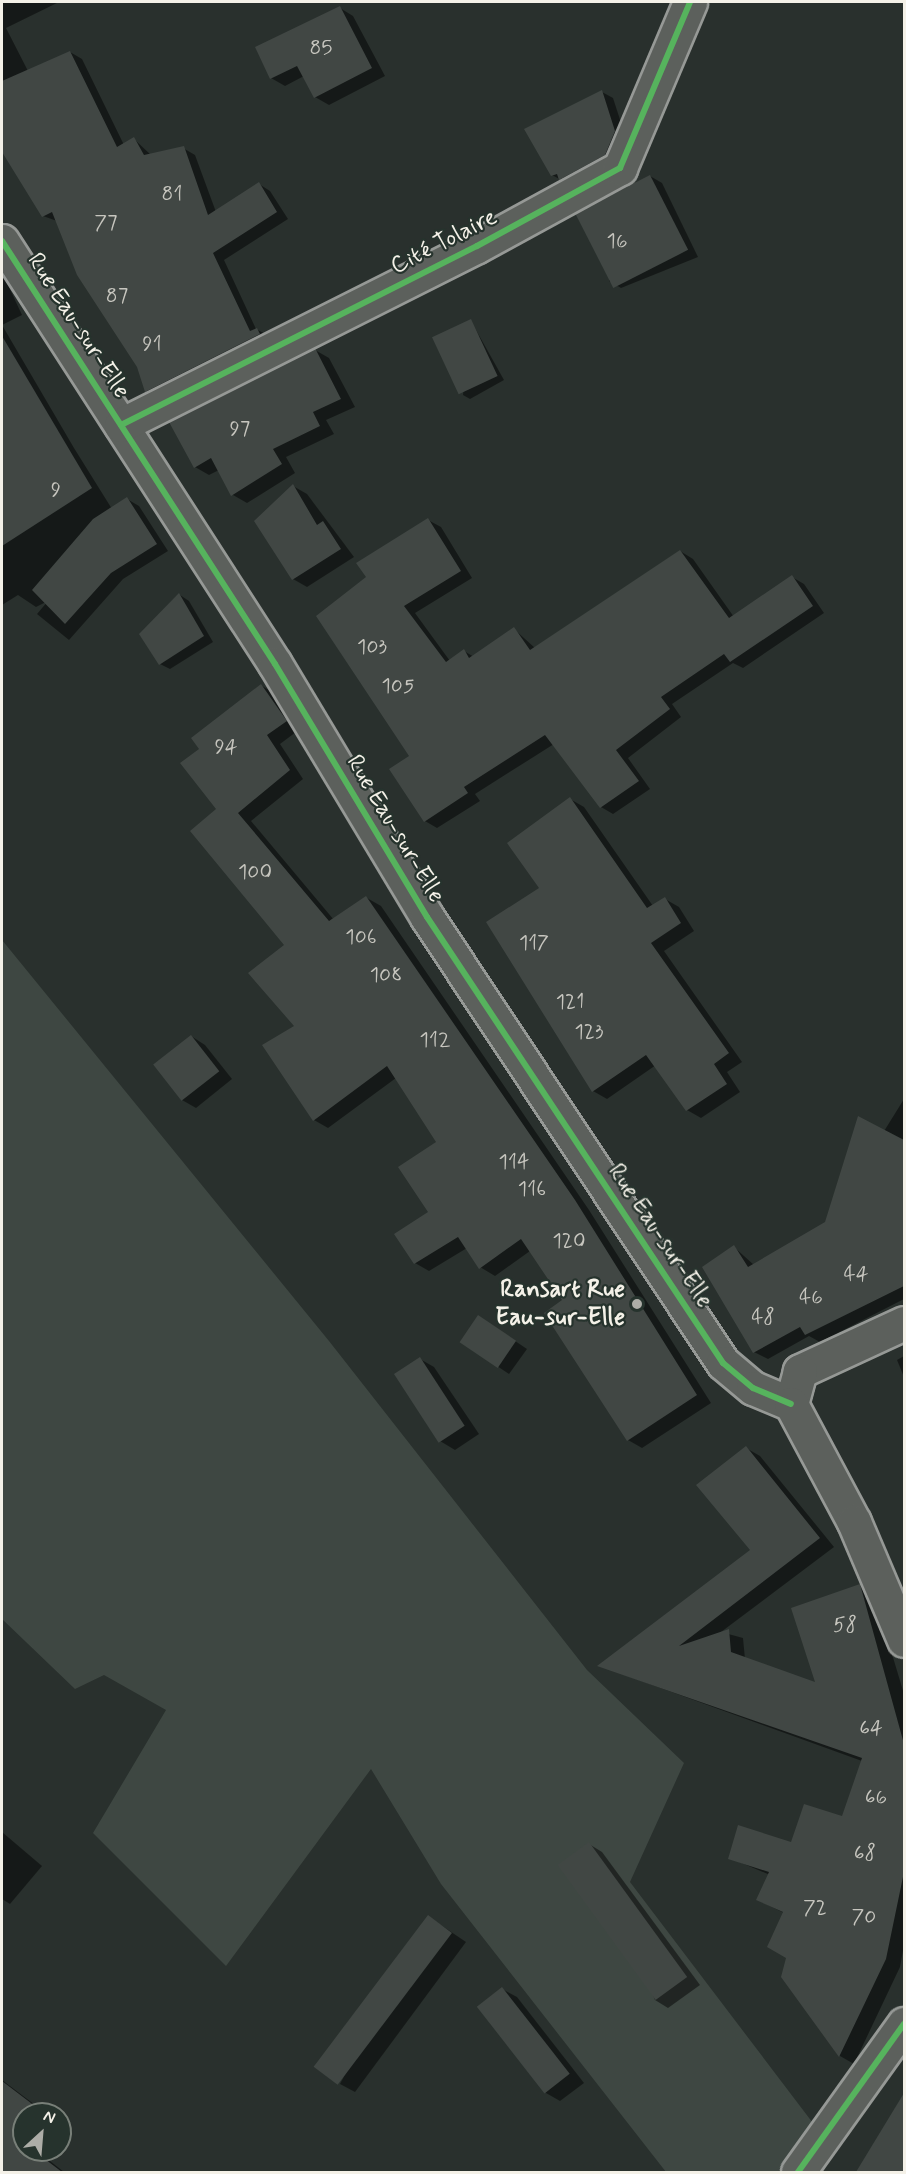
<!DOCTYPE html>
<html>
<head>
<meta charset="utf-8">
<style>
  body { margin:0 }
  #map { position:relative; width:906px; height:2174px; overflow:hidden; background:#29302d; font-family:Mynerve,sans-serif }
  div>[style] { position:absolute }
  [style*='--x'] { left:calc(var(--x)*1px); top:calc(var(--y)*1px); width:calc(var(--w)*1px); rotate:calc(var(--a)*1deg) }
  .green>* { inset:0; background:#3e4742 }
  .shadow>* { inset:0; background:#0007 }
  .building>* { inset:0; background:#414744; transform-origin:0 0 }
  .roads { filter:drop-shadow(2px 0 #969996) drop-shadow(-2px 0 #969996) drop-shadow(0 2px #969996) drop-shadow(0 -2px #969996) }
  .minor>* { height:33px; margin:-16.5px; padding:0 16.5px; transform-origin:16.5px; border-radius:16.5px; background:#5c605c }
  .cycleway>* { height:6px; margin:-3px; padding:0 3px; transform-origin:3px; border-radius:3px; background:#56b35d }
  .dots>* { width:16px; height:16px; translate:-50% -50%; box-sizing:border-box; border:3px solid #26332d; border-radius:50% }
  span { translate:-50% -50%; white-space:nowrap; text-align:center; line-height:1.15; -webkit-text-stroke:4.5px #26332d; paint-order:stroke }
  .number-label { font-size:21px; color:#c7c6bf }
  .number-label span { -webkit-text-stroke-width:0 }
  .street-label { font-size:24px; color:#f4f1e8 }
  .poi-label { font-size:24px; color:#f4f1e8; font-weight:700 }
  .right { translate:-100% -50%; text-align:right }
  .frame { position:absolute; inset:0; border:3px solid #f4f1e8; pointer-events:none }
  .north { position:absolute; left:12px; top:2102px; width:60px; height:60px; box-sizing:border-box; background:#26332d; border:2px solid #787f78; border-radius:50%; rotate:26deg; font-size:16px; font-weight:700; line-height:24px; text-align:center; color:#f4f1e8 }
  .north::after { content:''; display:block; margin:auto; width:21px; height:27px; background:#adada7; clip-path:polygon(50% 0,100% 100%,50% 72%,0 100%) }
</style>
</head>
<body>
<div id="map">
  <div class="green">
    <div style="clip-path:polygon(2px 940px,329px 1341px,587px 1670px,684px 1763px,630px 1882px,822px 2135px,796px 2172px,666px 2172px,441px 1884px,371px 1769px,226px 1966px,93px 1833px,166px 1710px,104px 1675px,75px 1689px,2px 1619px)"></div>
  </div>
  <div class="shadow">
    <div style="clip-path:polygon(2px 2px,59px 2px,6px 28px,28px 71px,70px 52px,82px 59px,124px 145px,134px 139px,151px 155px,183px 148px,195px 155px,216px 212px,259px 184px,270px 191px,288px 219px,224px 260px,256px 329px,269px 336px,158px 398px,146px 391px,139px 366px,57px 221px,43px 216px,2px 147px)"></div>
    <div style="clip-path:polygon(340px 8px,353px 16px,385px 76px,329px 105px,315px 97px,304px 76px,285px 86px,271px 78px)"></div>
    <div style="clip-path:polygon(602px 92px,613px 98px,626px 138px,616px 161px,563px 181px,552px 175px)"></div>
    <div style="clip-path:polygon(650px 176px,662px 183px,698px 257px,621px 288px,609px 281px)"></div>
    <div style="clip-path:polygon(2px 272px,22px 315px,2px 325px,74px 448px,112px 509px,127px 499px,139px 506px,168px 551px,123px 579px,69px 640px,37px 614px,48px 601px,36px 607px,18px 595px,2px 605px)"></div>
    <div style="clip-path:polygon(471px 321px,504px 380px,470px 399px,463px 395px)"></div>
    <div style="clip-path:polygon(315px 350px,329px 358px,355px 407px,326px 420px,334px 434px,286px 457px,295px 473px,247px 503px,233px 495px,219px 470px,209px 475px,195px 467px)"></div>
    <div style="clip-path:polygon(293px 486px,307px 494px,354px 557px,307px 587px,293px 579px)"></div>
    <div style="clip-path:polygon(428px 520px,441px 527px,472px 578px,415px 613px,450px 661px,464px 651px,474px 657px,514px 629px,535px 648px,680px 551px,693px 559px,734px 617px,792px 577px,804px 584px,824px 613px,743px 668px,733px 663px,672px 704px,681px 717px,628px 758px,650px 789px,613px 814px,601px 807px,554px 744px,475px 794px,480px 801px,437px 828px,425px 821px,368px 577px)"></div>
    <div style="clip-path:polygon(180px 595px,189px 601px,213px 642px,170px 669px,160px 664px)"></div>
    <div style="clip-path:polygon(262px 686px,276px 694px,300px 729px,280px 744px,303px 779px,251px 821px,334px 920px,367px 898px,381px 906px,589px 1210px,711px 1403px,642px 1448px,628px 1440px,564px 1300px,530px 1251px,495px 1276px,480px 1267px,467px 1248px,429px 1271px,415px 1263px,430px 1213px,438px 1142px,396px 1078px,328px 1128px,314px 1120px,286px 945px,218px 810px,201px 749px)"></div>
    <div style="clip-path:polygon(570px 799px,584px 807px,653px 906px,665px 899px,679px 907px,694px 931px,664px 951px,742px 1062px,727px 1072px,740px 1092px,701px 1118px,687px 1110px,656px 1065px,607px 1099px,593px 1091px,488px 922px,541px 888px)"></div>
    <div style="clip-path:polygon(191px 1036px,205px 1045px,232px 1079px,196px 1108px,182px 1100px)"></div>
    <div style="clip-path:polygon(904px 1099px,904px 1299px,820px 1342px,809px 1336px,768px 1359px,754px 1352px,734px 1247px,754px 1265px,827px 1223px)"></div>
    <div style="clip-path:polygon(490px 1324px,527px 1349px,509px 1374px,461px 1342px)"></div>
    <div style="clip-path:polygon(904px 1356px,904px 1377px,897px 1360px)"></div>
    <div style="clip-path:polygon(420px 1359px,434px 1367px,479px 1434px,455px 1450px,440px 1441px,396px 1374px)"></div>
    <div style="clip-path:polygon(746px 1448px,760px 1456px,834px 1547px,721px 1632px,743px 1638px,745px 1659px,817px 1684px,860px 1586px,874px 1594px,904px 1694px,904px 1945px,900px 1967px,854px 2064px,840px 2056px,782px 1976px,788px 1957px,784px 1913px,758px 1900px,770px 1875px,730px 1858px,792px 1844px,843px 1818px,862px 1761px,600px 1666px,753px 1551px)"></div>
    <div style="clip-path:polygon(2px 1832px,42px 1866px,10px 1904px,2px 1899px)"></div>
    <div style="clip-path:polygon(589px 1844px,602px 1852px,700px 1985px,668px 2008px,655px 2000px)"></div>
    <div style="clip-path:polygon(429px 1917px,466px 1942px,355px 2092px,340px 2084px)"></div>
    <div style="clip-path:polygon(502px 1989px,517px 1997px,584px 2083px,560px 2101px,546px 2093px)"></div>
    <div style="clip-path:polygon(2px 2080px,47px 2114px,24px 2114px,24px 2150px,36px 2150px,64px 2172px,2px 2172px)"></div>
    <div style="clip-path:polygon(904px 2095px,904px 2172px,873px 2172px,862px 2166px)"></div>
  </div>
  <div class="building">
    <div style="clip-path:polygon(340px 6px,372px 68px,314px 98px,297px 66px,270px 79px,255px 47px)"></div>
    <div style="clip-path:polygon(70px 51px,117px 147px,134px 137px,144px 155px,184px 146px,208px 215px,259px 182px,277px 212px,213px 253px,250px 331px,257px 328px,260px 334px,145px 392px,137px 367px,77px 275px,52px 212px,42px 217px,2px 152px,2px 81px)"></div>
    <div style="clip-path:polygon(602px 90px,615px 131px,605px 155px,559px 180px,557px 174px,551px 176px,524px 129px)"></div>
    <div style="left:650px;top:175px;width:84px;height:84px;rotate:63deg"></div>
    <div style="left:471px;top:319px;width:63px;height:43px;rotate:65deg"></div>
    <div style="clip-path:polygon(2px 336px,92px 488px,2px 546px)"></div>
    <div style="clip-path:polygon(315px 348px,341px 399px,313px 412px,320px 426px,273px 449px,282px 464px,231px 496px,211px 458px,194px 468px,169px 422px)"></div>
    <div style="clip-path:polygon(293px 484px,317px 525px,323px 521px,341px 549px,292px 580px,254px 521px)"></div>
    <div style="clip-path:polygon(127px 497px,157px 544px,111px 573px,65px 624px,32px 590px,93px 519px)"></div>
    <div style="clip-path:polygon(428px 518px,461px 571px,404px 606px,446px 662px,464px 649px,469px 658px,514px 627px,530px 650px,680px 550px,729px 618px,792px 575px,813px 606px,730px 662px,724px 654px,661px 697px,670px 709px,616px 750px,639px 781px,600px 808px,545px 735px,464px 787px,468px 793px,424px 822px,389px 769px,409px 756px,316px 616px,366px 577px,356px 563px)"></div>
    <div style="clip-path:polygon(179px 593px,204px 636px,159px 665px,139px 634px)"></div>
    <div style="clip-path:polygon(261px 684px,287px 721px,267px 735px,290px 770px,238px 813px,329px 921px,366px 896px,575px 1200px,697px 1395px,627px 1441px,544px 1313px,562px 1300px,521px 1239px,479px 1269px,458px 1237px,414px 1264px,394px 1234px,428px 1212px,398px 1167px,436px 1142px,387px 1066px,313px 1121px,262px 1045px,294px 1026px,248px 973px,284px 945px,190px 831px,216px 809px,180px 763px,199px 749px,191px 738px)"></div>
    <div style="clip-path:polygon(570px 797px,647px 908px,665px 897px,681px 923px,651px 943px,729px 1053px,714px 1064px,727px 1084px,686px 1111px,646px 1055px,592px 1092px,486px 922px,539px 888px,507px 843px)"></div>
    <div style="left:191px;top:1035px;width:46px;height:48px;rotate:52deg"></div>
    <div style="clip-path:polygon(858px 1116px,904px 1140px,904px 1286px,805px 1335px,800px 1327px,753px 1353px,702px 1267px,734px 1245px,748px 1267px,825px 1222px)"></div>
    <div style="left:478px;top:1315px;width:46px;height:33px;rotate:34deg"></div>
    <div style="left:420px;top:1357px;width:82px;height:31px;rotate:57deg"></div>
    <div style="clip-path:polygon(746px 1446px,820px 1538px,679px 1646px,729px 1629px,731px 1652px,815px 1682px,791px 1608px,860px 1584px,904px 1744px,904px 1872px,886px 1959px,839px 2057px,781px 1977px,786px 1958px,767px 1947px,783px 1912px,756px 1900px,769px 1872px,728px 1859px,738px 1825px,791px 1842px,804px 1804px,842px 1816px,862px 1758px,597px 1666px,750px 1550px,696px 1485px)"></div>
    <div style="left:589px;top:1842px;width:167px;height:39px;rotate:54deg"></div>
    <div style="left:428px;top:1915px;width:30px;height:190px;rotate:37deg"></div>
    <div style="left:502px;top:1987px;width:110px;height:32px;rotate:52deg"></div>
    <div style="clip-path:polygon(2px 2081px,44px 2113px,24px 2114px,24px 2150px,33px 2150px,62px 2172px,2px 2172px)"></div>
    <div style="clip-path:polygon(904px 2093px,904px 2172px,856px 2172px)"></div>
  </div>
  <div class="roads">
    <div class="minor">
      <div style="--x:2;--y:241;--w:503;--a:57.16"></div>
      <div style="--x:275;--y:664;--w:295;--a:59"></div>
      <div style="--x:427;--y:917;--w:535;--a:56.43"></div>
      <div style="--x:723;--y:1363;--w:39;--a:40"></div>
      <div style="--x:753;--y:1388;--w:41;--a:22.8"></div>
      <div style="--x:121;--y:425;--w:398;--a:-26.7"></div>
      <div style="--x:477;--y:246;--w:163;--a:-28.6"></div>
      <div style="--x:620;--y:168;--w:180;--a:-67.1"></div>
      <div style="--x:904;--y:1323;--w:115;--a:155.2"></div>
      <div style="--x:800;--y:1371;--w:34;--a:105"></div>
      <div style="--x:791;--y:1404;--w:134;--a:61.9"></div>
      <div style="--x:854;--y:1522;--w:128;--a:67"></div>
      <div style="--x:798;--y:2172;--w:182;--a:-54.4"></div>
    </div>
  </div>
  <div class="cycleway">
    <div style="--x:2;--y:241;--w:503;--a:57.16"></div>
    <div style="--x:275;--y:664;--w:295;--a:59"></div>
    <div style="--x:427;--y:917;--w:535;--a:56.43"></div>
    <div style="--x:723;--y:1363;--w:39;--a:40"></div>
    <div style="--x:753;--y:1388;--w:41;--a:22.8"></div>
    <div style="--x:121;--y:425;--w:398;--a:-26.7"></div>
    <div style="--x:477;--y:246;--w:163;--a:-28.6"></div>
    <div style="--x:620;--y:168;--w:180;--a:-67.1"></div>
    <div style="--x:798;--y:2172;--w:182;--a:-54.4"></div>
  </div>
  <div class="dots">
    <div style="left:637px;top:1304px;background:#adada7"></div>
  </div>
  <div class="number-label">
    <span style="left:321px;top:48px">85</span>
    <span style="left:172px;top:194px">81</span>
    <span style="left:106px;top:223px">77</span>
    <span style="left:617px;top:241px">16</span>
    <span style="left:117px;top:296px">87</span>
    <span style="left:152px;top:344px">91</span>
    <span style="left:240px;top:429px">97</span>
    <span style="left:56px;top:490px">9</span>
    <span style="left:372px;top:647px">103</span>
    <span style="left:398px;top:686px">105</span>
    <span style="left:226px;top:747px">94</span>
    <span style="left:255px;top:872px">100</span>
    <span style="left:361px;top:937px">106</span>
    <span style="left:534px;top:943px">117</span>
    <span style="left:386px;top:975px">108</span>
    <span style="left:570px;top:1002px">121</span>
    <span style="left:589px;top:1032px">123</span>
    <span style="left:435px;top:1040px">112</span>
    <span style="left:514px;top:1162px">114</span>
    <span style="left:532px;top:1189px">116</span>
    <span style="left:569px;top:1241px">120</span>
    <span style="left:856px;top:1274px">44</span>
    <span style="left:811px;top:1297px">46</span>
    <span style="left:763px;top:1317px">48</span>
    <span style="left:845px;top:1625px">58</span>
    <span style="left:871px;top:1728px">64</span>
    <span style="left:876px;top:1797px">66</span>
    <span style="left:865px;top:1853px">68</span>
    <span style="left:815px;top:1908px">72</span>
    <span style="left:864px;top:1917px">70</span>
  </div>
  <div class="street-label">
    <span style="left:444px;top:242px;rotate:-27deg">Cité Tolaire</span>
    <span style="left:78px;top:326px;rotate:57deg">Rue Eau-sur-Elle</span>
    <span style="left:395px;top:829px;rotate:59deg">Rue Eau-sur-Elle</span>
    <span style="left:660px;top:1236px;rotate:56deg">Rue Eau-sur-Elle</span>
  </div>
  <div class="poi-label">
    <span class="right" style="left:625px;top:1304px">Ransart Rue<br>Eau-sur-Elle</span>
  </div>
  <div class="frame"></div>
  <div class="north">N</div>
</div>
</body>
</html>
